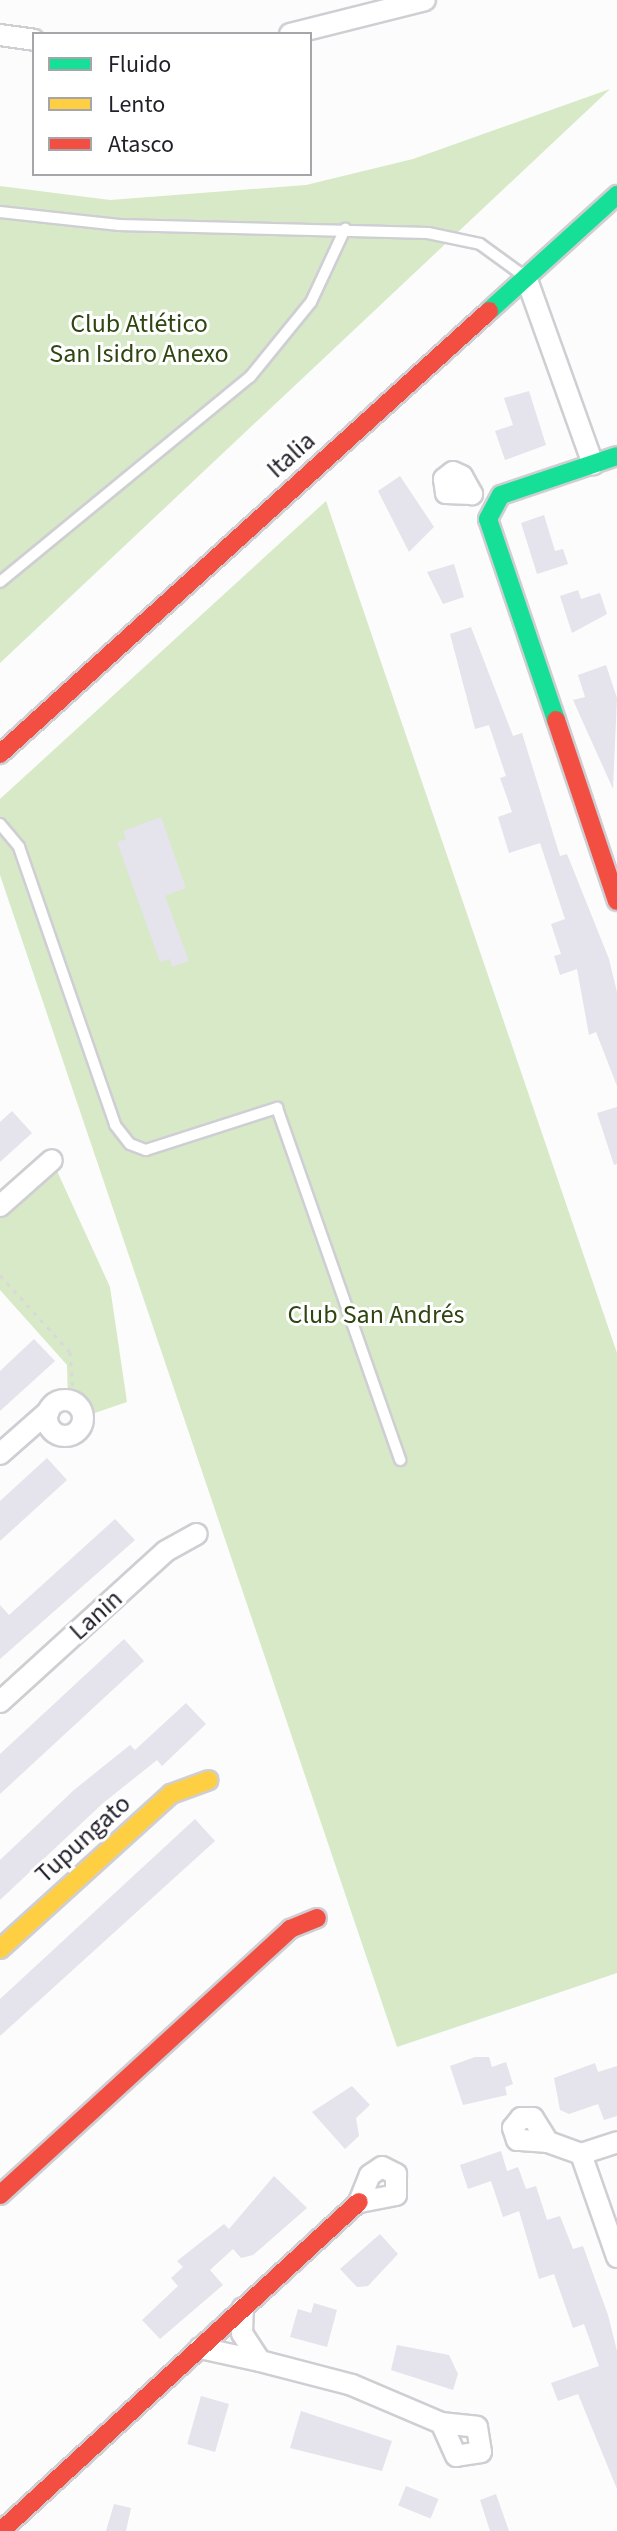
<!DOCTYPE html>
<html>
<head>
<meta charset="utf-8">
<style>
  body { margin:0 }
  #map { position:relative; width:617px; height:2531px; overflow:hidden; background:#fcfcfc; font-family:"Source Sans 3",sans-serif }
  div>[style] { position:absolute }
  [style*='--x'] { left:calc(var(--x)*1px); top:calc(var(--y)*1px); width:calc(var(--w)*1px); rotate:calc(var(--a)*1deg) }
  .green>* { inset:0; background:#d7e9c6 }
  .building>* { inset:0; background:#e5e3eb; transform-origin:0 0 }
  .path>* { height:3px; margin-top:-1.5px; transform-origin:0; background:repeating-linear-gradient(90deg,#d9d9da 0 4px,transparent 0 10px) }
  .roads { filter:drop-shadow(2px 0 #cfced3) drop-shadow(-2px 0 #cfced3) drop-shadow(0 2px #cfced3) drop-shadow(0 -2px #cfced3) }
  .lane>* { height:10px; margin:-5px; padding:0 5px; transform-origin:5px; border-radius:5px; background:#fff }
  .street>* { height:20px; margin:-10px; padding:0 10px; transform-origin:10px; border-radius:10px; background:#fff }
  .street>.ring { margin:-10px; padding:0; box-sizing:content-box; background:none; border:20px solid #fff; border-radius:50% }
  .fast>* { height:18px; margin:-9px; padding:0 9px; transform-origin:9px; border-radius:9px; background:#16e098 }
  .slow>* { height:18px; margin:-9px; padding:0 9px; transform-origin:9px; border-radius:9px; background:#ffcf43 }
  .jam>* { height:18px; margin:-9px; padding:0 9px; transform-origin:9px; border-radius:9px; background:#f24e42 }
  span { translate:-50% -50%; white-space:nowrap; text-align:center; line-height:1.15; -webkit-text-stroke:6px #fff; paint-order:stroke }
  .park-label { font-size:26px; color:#2f4611 }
  .street-label { font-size:26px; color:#211f2a }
  .legend { position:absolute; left:32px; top:32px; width:280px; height:144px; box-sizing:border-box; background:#fff; border:2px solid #a6a5aa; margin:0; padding:10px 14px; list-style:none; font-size:24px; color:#211f2a }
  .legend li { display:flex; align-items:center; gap:16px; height:40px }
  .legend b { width:40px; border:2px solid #a6a5aa }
</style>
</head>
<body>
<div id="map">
  <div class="green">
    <div style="clip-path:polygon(610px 89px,0 663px,0 186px,110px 200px,306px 185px,413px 159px)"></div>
    <div style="clip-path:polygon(326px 501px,617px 1353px,617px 1973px,397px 2047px,0 875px,0 799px)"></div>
    <div style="clip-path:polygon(52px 1160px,110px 1287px,127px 1402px,83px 1417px,68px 1401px,67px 1365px,0 1290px,0 1206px)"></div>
  </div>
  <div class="building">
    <div style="clip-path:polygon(529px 391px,546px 445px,505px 460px,495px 431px,513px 425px,504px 398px)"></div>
    <div style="clip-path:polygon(400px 476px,434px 527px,409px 552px,378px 491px)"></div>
    <div style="clip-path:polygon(544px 515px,555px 551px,563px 549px,568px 564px,537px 574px,521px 523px)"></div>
    <div style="clip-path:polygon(454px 564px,464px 597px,443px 604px,427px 572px)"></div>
    <div style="clip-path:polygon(578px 590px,581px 599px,600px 593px,607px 614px,572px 633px,560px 596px)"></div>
    <div style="clip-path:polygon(471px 627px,513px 736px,522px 733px,560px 856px,567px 854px,609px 959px,617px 992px,617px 1086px,596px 1032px,589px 1035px,577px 969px,560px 975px,554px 956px,561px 954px,551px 924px,565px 919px,540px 843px,509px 853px,498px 817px,512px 812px,500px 778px,506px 776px,489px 725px,475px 729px,450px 634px)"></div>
    <div style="clip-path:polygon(606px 665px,617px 698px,613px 789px,573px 700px,585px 697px,578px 675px)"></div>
    <div style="clip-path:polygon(161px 817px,186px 888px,165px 896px,189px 961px,172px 967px,170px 959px,160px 962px,117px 842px,126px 839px,123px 831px)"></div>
    <div style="clip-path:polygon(617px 1107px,617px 1164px,614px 1165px,597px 1113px)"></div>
    <div style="clip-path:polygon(12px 1111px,32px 1133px,0 1162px,0 1122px)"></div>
    <div style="clip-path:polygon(34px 1339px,55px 1361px,0 1411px,0 1371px)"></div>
    <div style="clip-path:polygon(47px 1458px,67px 1480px,0 1541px,0 1501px)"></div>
    <div style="clip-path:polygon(115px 1519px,135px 1540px,0 1659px,0 1605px,9px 1615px)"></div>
    <div style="clip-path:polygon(124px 1639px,144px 1661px,0 1794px,0 1754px)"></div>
    <div style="clip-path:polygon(186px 1703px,206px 1724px,162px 1766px,157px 1760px,102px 1804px,0 1900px,0 1860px,74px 1790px,130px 1745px,135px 1750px)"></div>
    <div style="clip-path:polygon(195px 1819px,215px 1841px,0 2036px,0 1999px)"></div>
    <div style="clip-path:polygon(475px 2057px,489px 2057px,492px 2067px,506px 2062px,513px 2084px,505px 2087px,507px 2095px,463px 2105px,450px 2066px)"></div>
    <div style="clip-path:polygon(595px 2063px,598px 2072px,617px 2066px,617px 2116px,604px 2120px,598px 2104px,569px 2114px,560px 2110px,554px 2078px)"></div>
    <div style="clip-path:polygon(352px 2086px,370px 2105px,356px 2118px,359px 2136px,345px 2149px,312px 2112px)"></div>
    <div style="clip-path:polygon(501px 2151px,507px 2171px,518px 2167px,526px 2189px,536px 2186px,547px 2220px,560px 2216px,573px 2249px,583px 2246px,608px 2315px,617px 2351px,617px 2489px,578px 2394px,558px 2401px,551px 2383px,599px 2366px,584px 2324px,573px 2328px,554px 2274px,539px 2279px,519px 2211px,503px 2217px,491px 2181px,468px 2189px,460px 2165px)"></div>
    <div style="clip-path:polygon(274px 2176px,307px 2208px,253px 2255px,241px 2258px,233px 2249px,210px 2270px,223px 2285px,160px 2339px,142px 2320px,178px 2286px,171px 2278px,183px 2267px,177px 2261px,224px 2224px,229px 2229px)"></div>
    <div style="clip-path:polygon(380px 2234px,398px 2254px,368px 2286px,357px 2287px,340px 2269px)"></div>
    <div style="clip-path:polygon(314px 2303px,337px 2310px,327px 2347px,290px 2337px,298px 2309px,311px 2313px)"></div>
    <div style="clip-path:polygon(397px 2345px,449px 2355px,458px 2374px,453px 2390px,391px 2370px)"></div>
    <div style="left:201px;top:2396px;width:29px;height:50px;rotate:16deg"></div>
    <div style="clip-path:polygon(301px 2411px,392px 2441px,382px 2471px,290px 2448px)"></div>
    <div style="left:406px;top:2486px;width:35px;height:21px;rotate:22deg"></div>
    <div style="clip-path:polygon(496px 2494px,509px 2531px,490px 2531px,482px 2506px,480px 2500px)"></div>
    <div style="clip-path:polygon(114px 2504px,131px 2508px,126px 2531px,106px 2531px)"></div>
  </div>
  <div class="path">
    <div style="--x:0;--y:1275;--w:104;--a:47.7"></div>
    <div style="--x:70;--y:1352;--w:51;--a:85.5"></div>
  </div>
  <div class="roads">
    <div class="lane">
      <div style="--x:0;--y:212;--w:120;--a:6.2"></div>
      <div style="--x:119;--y:225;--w:309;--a:1.5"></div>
      <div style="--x:428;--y:233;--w:53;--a:11.9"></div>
      <div style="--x:480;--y:244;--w:54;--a:36"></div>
      <div style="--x:0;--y:582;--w:323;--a:-39.4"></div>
      <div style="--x:250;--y:377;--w:97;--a:-50.9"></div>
      <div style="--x:311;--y:302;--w:81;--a:-65"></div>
      <div style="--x:0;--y:824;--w:30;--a:50"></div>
      <div style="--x:19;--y:847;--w:294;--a:70.9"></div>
      <div style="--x:115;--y:1125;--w:24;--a:52"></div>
      <div style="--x:130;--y:1144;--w:17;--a:21"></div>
      <div style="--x:146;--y:1150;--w:138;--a:-17.8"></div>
      <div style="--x:277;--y:1108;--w:373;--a:70.7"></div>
    </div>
    <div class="street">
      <div style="--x:290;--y:34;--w:139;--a:-14.1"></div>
      <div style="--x:0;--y:35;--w:34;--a:8"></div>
      <div style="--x:526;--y:277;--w:199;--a:70.3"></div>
      <div style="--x:453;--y:472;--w:10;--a:24"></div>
      <div style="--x:462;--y:476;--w:21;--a:61"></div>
      <div style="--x:472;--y:494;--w:26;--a:-178"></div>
      <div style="--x:446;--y:493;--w:14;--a:-98"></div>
      <div style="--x:444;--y:479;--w:11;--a:-38"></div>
      <div style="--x:0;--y:1206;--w:69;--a:-41.5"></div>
      <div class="ring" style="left:47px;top:1400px;width:16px;height:16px"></div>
      <div style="--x:0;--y:1454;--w:65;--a:-41.3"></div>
      <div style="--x:0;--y:1702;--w:224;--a:-42.3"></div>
      <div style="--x:166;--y:1551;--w:35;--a:-29"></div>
      <div style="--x:521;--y:2118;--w:12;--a:0"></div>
      <div style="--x:533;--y:2118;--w:28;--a:58"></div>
      <div style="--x:548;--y:2142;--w:31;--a:-176"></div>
      <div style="--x:517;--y:2140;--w:13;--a:-108"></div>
      <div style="--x:513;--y:2128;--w:13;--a:-51"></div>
      <div style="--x:548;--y:2142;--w:35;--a:20"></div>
      <div style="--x:581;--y:2154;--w:38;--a:-18"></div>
      <div style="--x:581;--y:2154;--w:109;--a:70.7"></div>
      <div style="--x:382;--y:2167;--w:16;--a:27"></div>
      <div style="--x:396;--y:2174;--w:21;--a:90"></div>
      <div style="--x:396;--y:2195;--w:38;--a:169"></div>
      <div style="--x:359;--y:2202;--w:29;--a:-68"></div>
      <div style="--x:370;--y:2175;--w:14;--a:-34"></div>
      <div style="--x:200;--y:2348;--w:61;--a:12.2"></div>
      <div style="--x:260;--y:2361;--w:33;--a:-123"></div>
      <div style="--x:242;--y:2333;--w:25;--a:-88"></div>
      <div style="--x:260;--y:2361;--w:95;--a:14.6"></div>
      <div style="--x:352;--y:2385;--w:97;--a:23.1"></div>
      <div style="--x:441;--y:2423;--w:36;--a:6"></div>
      <div style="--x:477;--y:2427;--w:25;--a:81"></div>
      <div style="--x:481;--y:2452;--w:25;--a:171"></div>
      <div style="--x:456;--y:2456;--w:36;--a:-114"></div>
    </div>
    <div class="fast">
      <div style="--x:489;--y:311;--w:173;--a:-42.2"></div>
      <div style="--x:556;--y:720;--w:212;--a:-108.7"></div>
      <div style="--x:488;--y:519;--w:27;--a:-62"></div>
      <div style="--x:501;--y:495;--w:122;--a:-18.6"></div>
    </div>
    <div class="slow">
      <div style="--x:0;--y:1949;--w:231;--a:-42.2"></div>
      <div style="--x:171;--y:1794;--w:40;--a:-20.2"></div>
    </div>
    <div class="jam">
      <div style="--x:556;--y:720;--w:191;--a:71.4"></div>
      <div style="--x:0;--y:754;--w:660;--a:-42.17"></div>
      <div style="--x:0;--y:2195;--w:394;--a:-42.5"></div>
      <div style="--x:290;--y:1929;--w:29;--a:-22"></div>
      <div style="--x:1;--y:2531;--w:486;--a:-42.6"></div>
    </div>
  </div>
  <div class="park-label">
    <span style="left:139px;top:339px">Club Atlético<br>San Isidro Anexo</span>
    <span style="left:376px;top:1315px">Club San Andrés</span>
  </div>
  <div class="street-label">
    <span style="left:291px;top:455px;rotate:-42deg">Italia</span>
    <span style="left:96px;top:1615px;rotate:-42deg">Lanin</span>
    <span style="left:83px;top:1839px;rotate:-42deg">Tupungato</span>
  </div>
  <ul class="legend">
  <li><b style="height:10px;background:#16e098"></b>Fluido</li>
  <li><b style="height:10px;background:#ffcf43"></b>Lento</li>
  <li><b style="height:10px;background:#f24e42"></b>Atasco</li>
  </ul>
</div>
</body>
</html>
